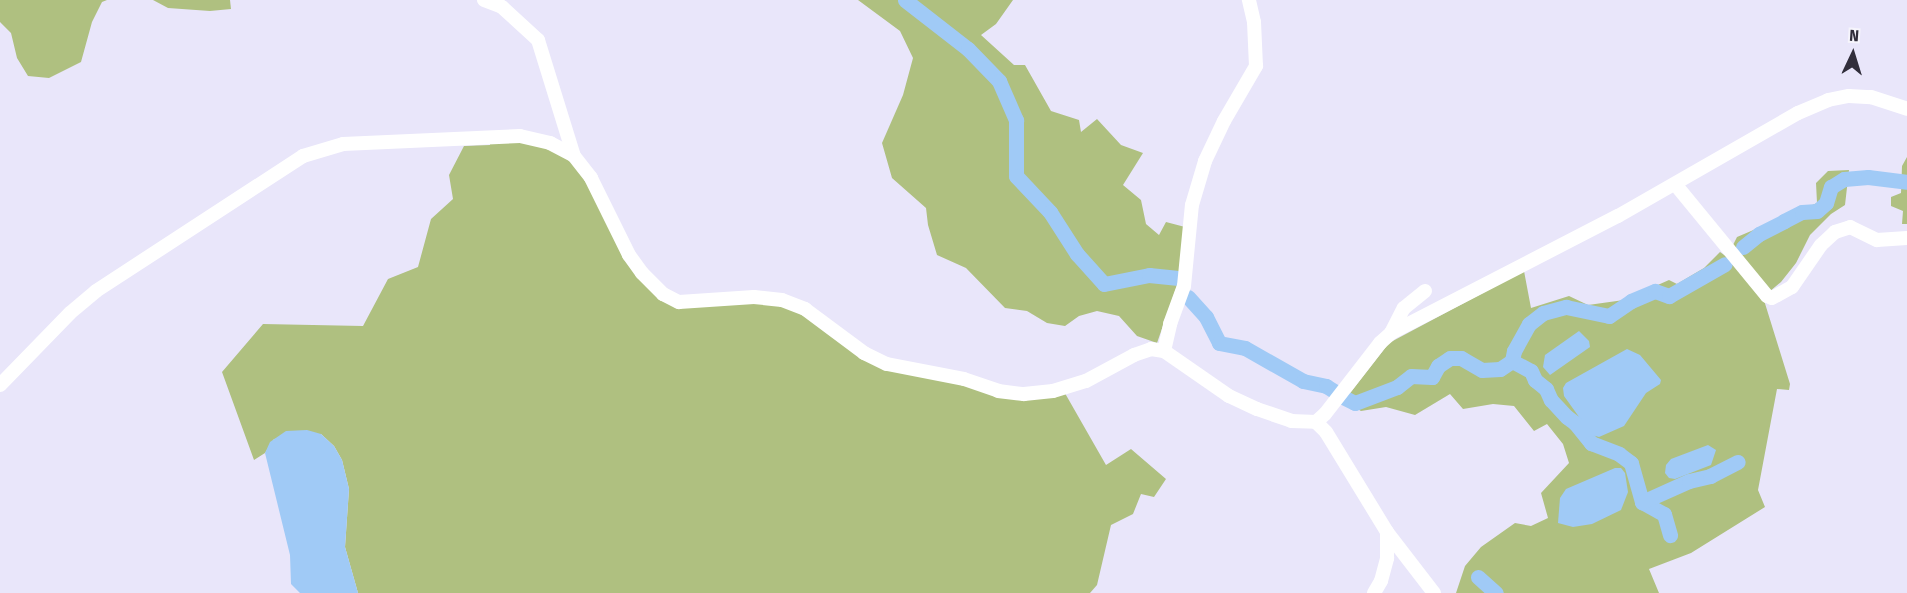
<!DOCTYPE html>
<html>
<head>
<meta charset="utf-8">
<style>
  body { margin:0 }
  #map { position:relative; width:1907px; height:593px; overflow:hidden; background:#e9e6fa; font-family:"Fira Sans Condensed",sans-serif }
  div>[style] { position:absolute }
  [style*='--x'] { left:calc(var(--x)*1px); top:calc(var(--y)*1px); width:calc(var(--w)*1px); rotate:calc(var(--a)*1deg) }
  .green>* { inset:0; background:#afc080 }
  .water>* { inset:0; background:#a0caf6 }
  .canal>* { height:15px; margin:-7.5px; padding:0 7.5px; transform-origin:7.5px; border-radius:7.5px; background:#a0caf6 }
  .minor>* { height:14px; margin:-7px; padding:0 7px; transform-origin:7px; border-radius:7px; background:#fff }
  span { translate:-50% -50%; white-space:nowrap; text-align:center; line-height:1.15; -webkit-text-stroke:4.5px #f6f5fc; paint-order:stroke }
  .north { position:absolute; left:1823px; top:24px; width:60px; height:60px; -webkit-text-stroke:4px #f6f5fc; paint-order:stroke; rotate:4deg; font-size:16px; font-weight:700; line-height:24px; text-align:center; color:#312e3b }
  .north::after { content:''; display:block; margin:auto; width:21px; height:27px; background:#312e3b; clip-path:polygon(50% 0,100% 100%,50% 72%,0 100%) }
</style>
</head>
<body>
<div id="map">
  <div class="green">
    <div style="clip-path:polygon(0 0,107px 0,102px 2px,92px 22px,81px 62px,49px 78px,28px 76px,17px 58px,11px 33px,0 22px)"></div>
    <div style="clip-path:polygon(153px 0,230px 0,231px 9px,210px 11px,168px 8px)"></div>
    <div style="clip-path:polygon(858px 0,1013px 0,996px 24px,981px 35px,1014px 65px,1025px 65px,1051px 111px,1079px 120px,1081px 132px,1097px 119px,1121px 145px,1143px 153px,1123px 185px,1141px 200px,1146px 224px,1159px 235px,1166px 222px,1185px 227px,1182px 271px,1157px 343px,1137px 336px,1119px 316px,1097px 311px,1079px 316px,1065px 326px,1047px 323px,1027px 311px,1005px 308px,966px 268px,937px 255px,928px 225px,926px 208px,892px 178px,882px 143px,903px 95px,913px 58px,900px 31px)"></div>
    <div style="clip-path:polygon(520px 136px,574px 156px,629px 255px,679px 302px,782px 300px,864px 353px,998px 391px,1062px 388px,1106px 465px,1131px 449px,1166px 479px,1154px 497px,1141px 494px,1133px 514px,1111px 525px,1097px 585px,1090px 593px,358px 593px,345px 547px,349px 489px,342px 460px,334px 446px,321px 434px,274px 439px,265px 453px,254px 460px,222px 372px,263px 324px,363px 326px,388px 279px,418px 267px,431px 219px,453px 199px,449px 175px,464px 146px,490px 145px,490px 138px)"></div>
    <div style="clip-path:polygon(1907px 157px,1907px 224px,1902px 224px,1903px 211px,1891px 206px,1891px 197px,1901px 193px,1902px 166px)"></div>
    <div style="clip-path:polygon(1849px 170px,1845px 205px,1831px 214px,1810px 235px,1796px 263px,1781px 282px,1763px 297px,1790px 384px,1789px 390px,1777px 389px,1758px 490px,1765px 507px,1691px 553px,1649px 569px,1659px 593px,1456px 593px,1465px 566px,1481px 547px,1515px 523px,1531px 526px,1548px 518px,1541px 493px,1569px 463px,1563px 444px,1547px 424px,1534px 431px,1514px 406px,1493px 404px,1463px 409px,1450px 394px,1415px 415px,1386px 407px,1361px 411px,1344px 401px,1389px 343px,1524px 271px,1531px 308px,1569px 296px,1588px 305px,1624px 300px,1669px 280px,1677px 284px,1704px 268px,1720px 252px,1727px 257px,1737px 237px,1817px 203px,1816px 183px,1828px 171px)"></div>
  </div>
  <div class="water">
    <div style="clip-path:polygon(1579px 331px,1589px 341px,1590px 347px,1550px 375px,1543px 367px,1545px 355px)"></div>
    <div style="clip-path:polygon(1627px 349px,1640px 355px,1661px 380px,1660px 384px,1646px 393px,1624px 426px,1599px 437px,1592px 435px,1564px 396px,1563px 388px,1566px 383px)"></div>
    <div style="clip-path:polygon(307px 430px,321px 434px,334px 446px,342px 460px,349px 489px,345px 547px,358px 593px,300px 593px,291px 584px,290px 555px,265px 453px,270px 442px,286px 431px)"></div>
    <div style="clip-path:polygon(1708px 445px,1716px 450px,1711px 465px,1675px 479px,1669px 478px,1665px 473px,1666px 465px,1671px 459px)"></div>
    <div style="clip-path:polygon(1615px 468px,1621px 468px,1625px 473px,1628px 492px,1621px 510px,1592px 524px,1573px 527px,1558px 523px,1560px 498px,1566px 489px)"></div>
  </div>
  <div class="canal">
    <div style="--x:905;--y:0;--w:80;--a:37.9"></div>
    <div style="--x:968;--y:49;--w:45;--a:45.9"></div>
    <div style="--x:999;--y:81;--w:43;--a:66.4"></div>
    <div style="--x:1016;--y:120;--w:56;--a:90"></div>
    <div style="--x:1016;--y:176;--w:50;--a:46.6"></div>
    <div style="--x:1050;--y:212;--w:50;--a:57.3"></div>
    <div style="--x:1077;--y:254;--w:40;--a:48"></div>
    <div style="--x:1104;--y:284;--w:46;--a:-11.3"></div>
    <div style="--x:1149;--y:275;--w:27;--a:6"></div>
    <div style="--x:1743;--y:247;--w:21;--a:-39"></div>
    <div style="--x:1759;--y:234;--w:28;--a:-27"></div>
    <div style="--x:1784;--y:221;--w:20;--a:-27"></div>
    <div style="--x:1802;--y:212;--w:15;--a:-4"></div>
    <div style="--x:1817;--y:211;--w:12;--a:-42"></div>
    <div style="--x:1826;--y:203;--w:17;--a:-73"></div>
    <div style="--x:1831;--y:187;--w:15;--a:-32"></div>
    <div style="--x:1844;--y:179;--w:24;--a:-5"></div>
    <div style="--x:1868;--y:177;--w:39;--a:7"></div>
    <div style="--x:1188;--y:297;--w:27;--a:48"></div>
    <div style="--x:1206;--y:317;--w:29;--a:63"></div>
    <div style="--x:1219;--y:343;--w:26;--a:11"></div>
    <div style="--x:1245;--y:348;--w:67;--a:29.6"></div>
    <div style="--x:1303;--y:381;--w:24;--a:12"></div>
    <div style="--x:1326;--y:386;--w:13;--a:32"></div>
    <div style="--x:1512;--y:361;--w:21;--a:28"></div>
    <div style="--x:1531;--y:371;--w:10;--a:66"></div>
    <div style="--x:1535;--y:380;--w:14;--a:39"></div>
    <div style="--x:1546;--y:389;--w:12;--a:66"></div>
    <div style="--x:1551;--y:400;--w:23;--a:47"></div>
    <div style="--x:1567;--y:417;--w:10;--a:37"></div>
    <div style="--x:1575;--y:423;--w:26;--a:51"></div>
    <div style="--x:1591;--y:443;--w:30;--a:21"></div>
    <div style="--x:1619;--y:454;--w:15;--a:37"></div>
    <div style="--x:1631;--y:463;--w:41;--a:74.2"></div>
    <div style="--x:1642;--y:502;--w:25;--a:29"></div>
    <div style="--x:1664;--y:514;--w:22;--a:74"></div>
    <div style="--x:1343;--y:397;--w:13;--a:27"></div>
    <div style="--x:1355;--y:403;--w:45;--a:-20.9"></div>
    <div style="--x:1397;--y:387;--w:18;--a:-38"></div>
    <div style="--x:1411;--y:376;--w:21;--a:3"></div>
    <div style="--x:1432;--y:377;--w:13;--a:-61"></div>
    <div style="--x:1438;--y:366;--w:14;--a:-34"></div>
    <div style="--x:1450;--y:358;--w:11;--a:0"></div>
    <div style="--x:1461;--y:358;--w:24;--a:30"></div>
    <div style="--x:1482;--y:370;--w:18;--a:-3"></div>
    <div style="--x:1500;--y:369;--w:14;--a:-34"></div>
    <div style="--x:1512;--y:361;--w:10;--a:-79"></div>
    <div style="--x:1514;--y:351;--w:31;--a:-61"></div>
    <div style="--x:1529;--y:324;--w:18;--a:-38"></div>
    <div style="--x:1543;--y:313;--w:24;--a:-15"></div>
    <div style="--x:1566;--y:307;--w:44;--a:11.8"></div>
    <div style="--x:1609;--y:316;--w:27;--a:-34"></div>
    <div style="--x:1631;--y:301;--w:26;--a:-23"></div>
    <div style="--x:1655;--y:291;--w:15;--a:20"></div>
    <div style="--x:1669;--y:296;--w:64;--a:-29.7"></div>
    <div style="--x:1642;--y:502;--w:51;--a:-24.1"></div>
    <div style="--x:1689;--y:481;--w:22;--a:-13"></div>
    <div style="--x:1710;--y:476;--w:31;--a:-27"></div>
    <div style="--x:1478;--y:577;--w:24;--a:42"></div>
  </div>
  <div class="minor">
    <div style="--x:484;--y:0;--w:19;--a:21"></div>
    <div style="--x:502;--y:7;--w:49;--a:42.5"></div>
    <div style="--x:538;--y:40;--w:121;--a:72.8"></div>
    <div style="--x:1675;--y:184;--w:145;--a:50.6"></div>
    <div style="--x:1767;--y:296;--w:5;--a:22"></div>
    <div style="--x:1772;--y:298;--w:23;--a:-29"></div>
    <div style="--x:1792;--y:287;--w:51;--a:-55.4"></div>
    <div style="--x:1821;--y:245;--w:19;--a:-43"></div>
    <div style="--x:1835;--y:232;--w:16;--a:-18"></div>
    <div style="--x:1850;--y:227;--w:30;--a:26"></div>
    <div style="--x:1877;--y:240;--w:30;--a:-4"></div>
    <div style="--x:1391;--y:333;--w:28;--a:-63"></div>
    <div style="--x:1404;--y:308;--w:27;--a:-39"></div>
    <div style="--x:1164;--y:351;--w:28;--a:-77"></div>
    <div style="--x:1170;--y:324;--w:40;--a:-69.8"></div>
    <div style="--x:1184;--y:286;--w:81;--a:-84.4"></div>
    <div style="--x:1192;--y:205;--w:46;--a:-73.5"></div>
    <div style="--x:1205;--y:161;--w:44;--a:-64.6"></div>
    <div style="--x:1224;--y:121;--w:64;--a:-59.8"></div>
    <div style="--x:1256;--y:66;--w:44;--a:-92.6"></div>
    <div style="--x:1254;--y:22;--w:23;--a:-103"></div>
    <div style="--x:0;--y:385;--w:100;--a:-45.8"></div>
    <div style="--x:70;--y:313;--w:34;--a:-40"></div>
    <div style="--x:96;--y:291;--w:247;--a:-33.1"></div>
    <div style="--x:303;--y:156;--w:42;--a:-16.7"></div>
    <div style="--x:343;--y:144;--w:177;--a:-2.6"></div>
    <div style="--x:520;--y:136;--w:31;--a:13"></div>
    <div style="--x:550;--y:143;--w:27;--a:28"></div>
    <div style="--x:574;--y:156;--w:28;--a:52"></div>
    <div style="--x:591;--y:178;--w:86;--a:63.7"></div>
    <div style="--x:629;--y:255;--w:22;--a:54"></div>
    <div style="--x:642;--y:273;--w:30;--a:45"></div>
    <div style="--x:663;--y:294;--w:18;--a:27"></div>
    <div style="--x:679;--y:302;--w:75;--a:-3.8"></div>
    <div style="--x:754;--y:297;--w:28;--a:6"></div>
    <div style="--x:782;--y:300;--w:25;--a:21"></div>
    <div style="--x:805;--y:309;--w:74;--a:36.7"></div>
    <div style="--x:864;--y:353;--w:25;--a:26"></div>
    <div style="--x:887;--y:364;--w:78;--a:11"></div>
    <div style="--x:964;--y:379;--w:36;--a:19"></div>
    <div style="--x:998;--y:391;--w:26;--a:7"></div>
    <div style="--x:1024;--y:394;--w:29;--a:-6"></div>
    <div style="--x:1053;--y:391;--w:34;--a:-17"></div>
    <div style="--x:1086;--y:381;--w:55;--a:-28.4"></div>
    <div style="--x:1134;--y:355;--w:18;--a:-19"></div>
    <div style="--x:1151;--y:349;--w:13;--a:9"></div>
    <div style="--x:1164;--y:351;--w:79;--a:34.7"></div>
    <div style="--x:1229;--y:396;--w:31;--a:25"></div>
    <div style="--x:1257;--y:409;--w:36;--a:19"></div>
    <div style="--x:1291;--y:421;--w:25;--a:2"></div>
    <div style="--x:1316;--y:422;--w:12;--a:-42"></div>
    <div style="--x:1325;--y:414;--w:90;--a:-52.2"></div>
    <div style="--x:1380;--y:343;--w:15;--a:-42"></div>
    <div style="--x:1391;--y:333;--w:255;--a:-27.3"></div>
    <div style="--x:1618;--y:216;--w:207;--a:-29.8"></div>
    <div style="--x:1798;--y:113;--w:33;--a:-23"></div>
    <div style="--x:1828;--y:100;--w:21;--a:-11"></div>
    <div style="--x:1849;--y:96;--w:22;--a:3"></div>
    <div style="--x:1871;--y:97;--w:38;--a:18"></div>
    <div style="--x:1316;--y:422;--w:14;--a:45"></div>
    <div style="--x:1326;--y:432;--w:117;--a:58.6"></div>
    <div style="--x:1387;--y:532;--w:77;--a:52.4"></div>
    <div style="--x:1374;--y:593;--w:14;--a:-60"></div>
    <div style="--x:1381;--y:581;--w:24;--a:-75"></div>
    <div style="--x:1387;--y:558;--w:26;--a:-90"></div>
  </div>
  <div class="north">N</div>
</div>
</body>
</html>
